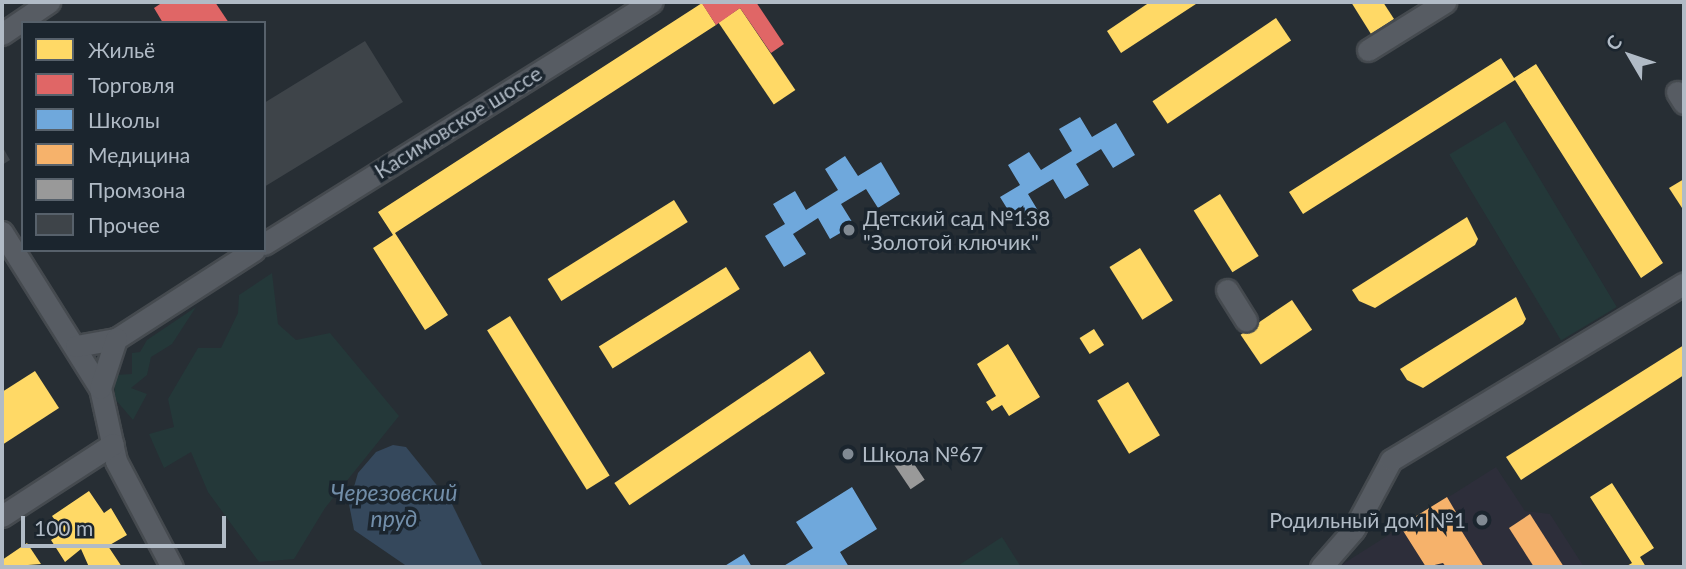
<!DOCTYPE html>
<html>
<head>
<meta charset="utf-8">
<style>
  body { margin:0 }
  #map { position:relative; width:1686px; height:569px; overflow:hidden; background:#272e34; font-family:Lato,sans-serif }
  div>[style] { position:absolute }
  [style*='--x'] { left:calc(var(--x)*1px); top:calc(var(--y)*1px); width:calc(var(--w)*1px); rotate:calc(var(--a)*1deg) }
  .medical>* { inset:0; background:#2d2e3a }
  .green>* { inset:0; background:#243839; transform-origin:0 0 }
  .water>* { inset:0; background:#35485c }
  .homes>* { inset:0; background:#ffd966; transform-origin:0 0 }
  .shops>* { inset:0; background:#e06666 }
  .schools>* { inset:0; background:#6fa8dc }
  .health>* { inset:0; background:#f6b26b }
  .industry>* { inset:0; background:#999; transform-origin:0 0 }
  .building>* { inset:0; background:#3e4449 }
  .roads { filter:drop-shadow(2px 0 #454a4f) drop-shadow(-2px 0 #454a4f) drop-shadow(0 2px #454a4f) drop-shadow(0 -2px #454a4f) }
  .minor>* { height:21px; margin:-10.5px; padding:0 10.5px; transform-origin:10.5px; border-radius:10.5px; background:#575c63 }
  .dots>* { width:19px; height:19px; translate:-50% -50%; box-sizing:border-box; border:4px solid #1b252e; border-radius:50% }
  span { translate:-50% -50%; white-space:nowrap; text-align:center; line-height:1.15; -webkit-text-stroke:7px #1b252e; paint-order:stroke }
  .street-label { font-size:21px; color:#b1bbc6 }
  .poi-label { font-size:21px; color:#b1bbc6 }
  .left { translate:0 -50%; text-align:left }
  .right { translate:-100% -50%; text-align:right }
  .water-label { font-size:23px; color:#728ea9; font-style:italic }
  .frame { position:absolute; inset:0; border:4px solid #b1bbc6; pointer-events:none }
  .legend { position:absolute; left:21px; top:21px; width:245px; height:231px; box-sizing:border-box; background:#1b252e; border:2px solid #57616b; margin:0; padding:9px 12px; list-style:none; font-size:21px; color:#b1bbc6 }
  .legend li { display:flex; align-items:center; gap:14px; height:35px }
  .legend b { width:35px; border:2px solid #57616b }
  .north { position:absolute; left:1595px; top:21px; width:70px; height:70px; -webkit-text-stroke:5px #1b252e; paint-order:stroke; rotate:309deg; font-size:19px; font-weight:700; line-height:28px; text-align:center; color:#b1bbc6 }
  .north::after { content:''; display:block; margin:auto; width:24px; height:32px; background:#b1bbc6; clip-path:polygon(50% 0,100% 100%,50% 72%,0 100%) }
  .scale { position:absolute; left:21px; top:516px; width:205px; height:32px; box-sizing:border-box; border:4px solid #b1bbc6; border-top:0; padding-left:9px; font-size:21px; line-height:24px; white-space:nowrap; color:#b1bbc6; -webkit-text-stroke:5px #1b252e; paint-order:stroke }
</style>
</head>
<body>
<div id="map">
  <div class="medical">
    <div style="clip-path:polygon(1496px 467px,1525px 511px,1550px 514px,1584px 567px,1338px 567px)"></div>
  </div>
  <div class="green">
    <div style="left:1505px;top:121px;width:217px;height:65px;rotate:59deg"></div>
    <div style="clip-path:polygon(272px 273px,278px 324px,296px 340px,330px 333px,399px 416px,325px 508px,294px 559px,259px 562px,208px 492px,191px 452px,164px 468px,149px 434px,174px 427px,168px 399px,198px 348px,221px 348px,238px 313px,239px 295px)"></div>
    <div style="clip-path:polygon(196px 307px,172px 344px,151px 357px,147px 375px,131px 388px,147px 394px,133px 420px,115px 399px,114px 375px,132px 374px,132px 353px,140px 352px,147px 340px)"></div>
    <div style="clip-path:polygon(1002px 537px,1021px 567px,956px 567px)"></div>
  </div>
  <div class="water">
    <div style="clip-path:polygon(393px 445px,406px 447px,452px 504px,483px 567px,408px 567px,354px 530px,349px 504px,358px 473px,376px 452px)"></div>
  </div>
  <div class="homes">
    <div style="clip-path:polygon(1150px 2px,1199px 2px,1121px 53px,1107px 31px)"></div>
    <div style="clip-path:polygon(1351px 2px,1383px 2px,1394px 19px,1371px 34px)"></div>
    <div style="clip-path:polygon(702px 3px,716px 25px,395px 233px,448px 315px,425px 330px,373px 248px,393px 235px,378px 212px)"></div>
    <div style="left:740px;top:8px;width:99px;height:26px;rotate:56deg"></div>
    <div style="left:1276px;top:18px;width:27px;height:149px;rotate:56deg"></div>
    <div style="clip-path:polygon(1501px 58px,1514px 78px,1536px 64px,1663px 263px,1641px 278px,1515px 80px,1303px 214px,1289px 192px)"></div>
    <div style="clip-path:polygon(1684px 179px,1684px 211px,1669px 188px)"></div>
    <div style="left:1220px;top:194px;width:73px;height:31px;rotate:58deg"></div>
    <div style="left:674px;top:200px;width:26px;height:149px;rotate:58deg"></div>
    <div style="clip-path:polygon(1467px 217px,1478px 239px,1475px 245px,1375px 308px,1359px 301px,1352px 290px)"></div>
    <div style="left:1140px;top:248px;width:62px;height:36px;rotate:58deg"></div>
    <div style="left:726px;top:267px;width:26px;height:150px;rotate:58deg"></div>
    <div style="clip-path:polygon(1516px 297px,1526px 319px,1523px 324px,1423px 388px,1407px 380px,1400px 369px)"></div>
    <div style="left:1292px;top:300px;width:36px;height:62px;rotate:56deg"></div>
    <div style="left:510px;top:316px;width:188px;height:27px;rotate:58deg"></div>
    <div style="left:1094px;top:329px;width:19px;height:17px;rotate:58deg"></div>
    <div style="clip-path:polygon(1008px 344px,1040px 397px,1009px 416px,1002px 405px,992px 411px,986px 402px,996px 396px,977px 364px)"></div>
    <div style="clip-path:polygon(1684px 345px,1684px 375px,1521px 480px,1506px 457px)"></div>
    <div style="left:810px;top:351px;width:27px;height:236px;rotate:56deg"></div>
    <div style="clip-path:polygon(35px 371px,59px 408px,2px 445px,2px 392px)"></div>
    <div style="left:1128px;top:382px;width:62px;height:36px;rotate:59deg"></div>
    <div style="clip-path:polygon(1612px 483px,1654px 548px,1640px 557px,1646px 567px,1625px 567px,1632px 563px,1590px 497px)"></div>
    <div style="clip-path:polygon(89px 491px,104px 513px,111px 508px,127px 535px,108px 546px,122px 567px,89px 567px,81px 549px,65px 562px,51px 540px,63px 532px,52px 516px)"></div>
    <div style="clip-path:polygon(27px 543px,41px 564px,2px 567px,2px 560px)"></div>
  </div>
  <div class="shops">
    <div style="clip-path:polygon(163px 2px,215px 2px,229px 23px,163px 23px,154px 8px)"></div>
    <div style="clip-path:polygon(701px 2px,756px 2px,784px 44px,771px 53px,740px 8px,716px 25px)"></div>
  </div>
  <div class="schools">
    <div style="clip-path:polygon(1080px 117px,1092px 137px,1116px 123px,1135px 155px,1113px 168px,1101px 149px,1076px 164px,1089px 185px,1065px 199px,1053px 179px,1028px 194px,1040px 214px,1019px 228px,1000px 197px,1020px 185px,1008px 165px,1029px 152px,1041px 170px,1072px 151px,1059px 129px)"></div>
    <div style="clip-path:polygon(845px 156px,858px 176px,881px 162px,900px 194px,878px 208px,866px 189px,841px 204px,854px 225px,830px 239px,818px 218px,793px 234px,806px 254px,784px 267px,765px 236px,785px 224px,773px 204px,795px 191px,806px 210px,838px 190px,825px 169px)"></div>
    <div style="clip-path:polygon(852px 487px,877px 529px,840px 552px,849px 567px,782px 567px,813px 548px,796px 522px)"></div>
    <div style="clip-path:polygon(744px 554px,752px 567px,723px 567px)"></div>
  </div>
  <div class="health">
    <div style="clip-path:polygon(1447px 497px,1460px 519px,1456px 522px,1484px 567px,1446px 567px,1443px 563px,1426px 567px,1400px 526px)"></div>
    <div style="clip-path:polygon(1530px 514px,1564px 567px,1534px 567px,1509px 528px)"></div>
  </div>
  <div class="industry">
    <div style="left:904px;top:449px;width:37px;height:17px;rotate:56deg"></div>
  </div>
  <div class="building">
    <div style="clip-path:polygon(365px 41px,403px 102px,264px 187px,264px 103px)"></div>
    <div style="clip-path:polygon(2px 146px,10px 160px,2px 165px)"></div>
  </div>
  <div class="roads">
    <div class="minor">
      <div style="--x:2;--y:34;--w:57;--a:-34.2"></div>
      <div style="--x:1368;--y:50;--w:91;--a:-31.9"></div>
      <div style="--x:1677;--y:92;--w:13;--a:58"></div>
      <div style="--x:2;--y:232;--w:184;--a:57.9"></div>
      <div style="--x:100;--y:388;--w:75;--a:77.6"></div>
      <div style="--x:116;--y:461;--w:120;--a:62.2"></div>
      <div style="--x:264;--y:244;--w:457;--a:-32"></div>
      <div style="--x:1227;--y:290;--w:36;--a:58"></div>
      <div style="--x:76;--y:346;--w:41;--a:-9.9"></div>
      <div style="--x:116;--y:339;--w:164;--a:-32.8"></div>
      <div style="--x:100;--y:388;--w:52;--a:-71.9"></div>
      <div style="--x:2;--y:516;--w:132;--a:-33"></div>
      <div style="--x:1321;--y:567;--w:50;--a:-49"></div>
      <div style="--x:1354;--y:529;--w:78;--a:-61.8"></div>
      <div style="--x:1391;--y:460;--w:342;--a:-31.1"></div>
    </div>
  </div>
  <div class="dots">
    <div style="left:849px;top:230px;background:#818a93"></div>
    <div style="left:848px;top:454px;background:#818a93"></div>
    <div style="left:1482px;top:520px;background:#818a93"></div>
  </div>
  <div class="street-label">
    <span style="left:458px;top:122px;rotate:-32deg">Касимовское шоссе</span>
  </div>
  <div class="poi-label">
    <span class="left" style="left:863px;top:230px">Детский сад №138<br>"Золотой ключик"</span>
    <span class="left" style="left:862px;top:454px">Школа №67</span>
    <span class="right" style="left:1466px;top:520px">Родильный дом №1</span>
  </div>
  <div class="water-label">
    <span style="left:394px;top:505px">Черезовский<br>пруд</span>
  </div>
  <div class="frame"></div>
  <ul class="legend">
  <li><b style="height:19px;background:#ffd966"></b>Жильё</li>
  <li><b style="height:19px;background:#e06666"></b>Торговля</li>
  <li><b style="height:19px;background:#6fa8dc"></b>Школы</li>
  <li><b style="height:19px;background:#f6b26b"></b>Медицина</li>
  <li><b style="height:19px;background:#999"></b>Промзона</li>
  <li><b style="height:19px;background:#3e4449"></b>Прочее</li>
  </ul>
  <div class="north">С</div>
  <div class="scale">100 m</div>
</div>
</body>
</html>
